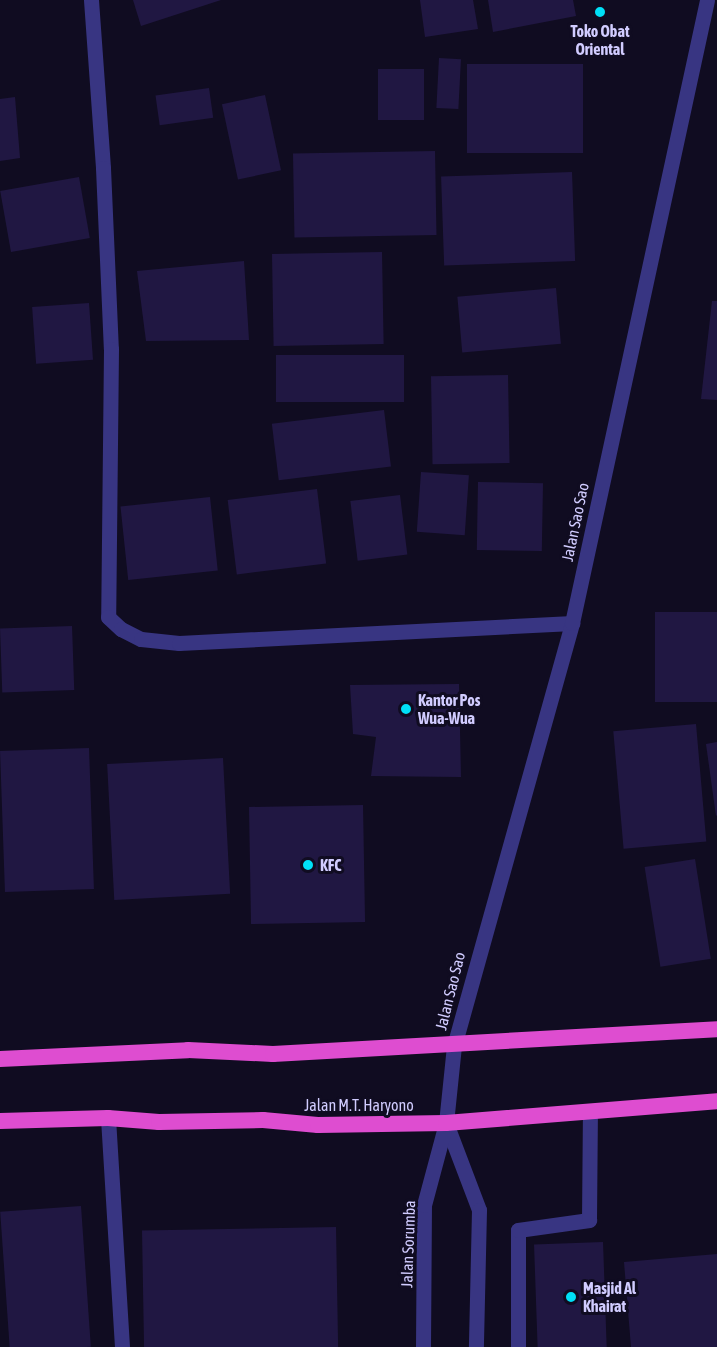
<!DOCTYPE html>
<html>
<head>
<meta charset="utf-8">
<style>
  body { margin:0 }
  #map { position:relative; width:717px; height:1347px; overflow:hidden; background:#100c21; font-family:"Asap Condensed",sans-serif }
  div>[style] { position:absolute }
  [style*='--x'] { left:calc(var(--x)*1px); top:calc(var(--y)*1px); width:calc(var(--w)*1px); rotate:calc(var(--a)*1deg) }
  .building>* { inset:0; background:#201742; transform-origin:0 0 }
  .service>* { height:15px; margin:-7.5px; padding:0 7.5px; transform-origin:7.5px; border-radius:7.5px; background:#383582 }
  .minor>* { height:15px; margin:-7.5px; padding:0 7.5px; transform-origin:7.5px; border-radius:7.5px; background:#383582 }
  .tertiary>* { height:15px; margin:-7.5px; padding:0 7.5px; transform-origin:7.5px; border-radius:7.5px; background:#383582 }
  .trunk>* { height:16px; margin:-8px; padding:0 8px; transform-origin:8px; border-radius:8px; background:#de4dd0 }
  .dots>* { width:16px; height:16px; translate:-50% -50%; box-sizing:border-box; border:3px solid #100c21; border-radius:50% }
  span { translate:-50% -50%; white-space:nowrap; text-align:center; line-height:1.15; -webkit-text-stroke:6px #100c21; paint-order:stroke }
  .poi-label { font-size:16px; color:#d1ccff; font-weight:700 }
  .left { translate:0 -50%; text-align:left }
  .street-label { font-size:16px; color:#d1ccff }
</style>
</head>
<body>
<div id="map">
  <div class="building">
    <div style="clip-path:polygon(133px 0,221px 0,141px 26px)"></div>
    <div style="clip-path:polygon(420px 0,473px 0,478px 29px,425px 37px)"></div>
    <div style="clip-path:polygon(488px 0,573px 0,576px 16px,493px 32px)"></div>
    <div style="left:439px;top:58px;width:22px;height:50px;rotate:3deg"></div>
    <div style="left:467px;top:64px;width:116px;height:89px"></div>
    <div style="left:378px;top:69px;width:46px;height:51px"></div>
    <div style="left:209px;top:88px;width:30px;height:54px;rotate:82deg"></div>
    <div style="left:265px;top:95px;width:77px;height:44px;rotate:78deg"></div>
    <div style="clip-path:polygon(15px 97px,20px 158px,0 161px,0 99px)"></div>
    <div style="left:435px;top:151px;width:84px;height:142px;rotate:89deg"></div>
    <div style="left:572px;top:172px;width:89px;height:131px;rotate:88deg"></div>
    <div style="left:79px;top:177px;width:62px;height:80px;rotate:80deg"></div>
    <div style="left:382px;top:252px;width:92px;height:110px;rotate:89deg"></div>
    <div style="clip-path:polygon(244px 261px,249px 340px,146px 341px,137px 271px)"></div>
    <div style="left:556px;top:288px;width:56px;height:99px;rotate:85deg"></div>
    <div style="clip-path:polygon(712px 301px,717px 301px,717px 400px,701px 399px)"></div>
    <div style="left:89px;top:303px;width:57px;height:57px;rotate:86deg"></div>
    <div style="left:404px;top:355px;width:47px;height:128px;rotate:90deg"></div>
    <div style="left:508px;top:375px;width:88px;height:77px;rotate:89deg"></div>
    <div style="left:384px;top:410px;width:57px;height:113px;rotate:83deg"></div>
    <div style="left:421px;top:472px;width:48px;height:60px;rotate:4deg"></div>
    <div style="left:478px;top:482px;width:65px;height:68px;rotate:1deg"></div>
    <div style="left:317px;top:489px;width:75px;height:90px;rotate:83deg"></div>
    <div style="left:400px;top:495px;width:60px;height:50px;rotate:83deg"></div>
    <div style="left:210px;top:497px;width:74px;height:90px;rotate:84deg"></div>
    <div style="left:717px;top:612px;width:90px;height:62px;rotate:90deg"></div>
    <div style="left:72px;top:626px;width:64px;height:72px;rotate:88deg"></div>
    <div style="clip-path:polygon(459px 684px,461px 777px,371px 776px,376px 737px,353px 734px,350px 685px)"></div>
    <div style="left:696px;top:724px;width:118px;height:83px;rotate:85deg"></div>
    <div style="clip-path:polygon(717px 742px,717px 815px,716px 816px,706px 744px)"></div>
    <div style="left:89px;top:748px;width:141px;height:89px;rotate:88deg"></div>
    <div style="left:223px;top:758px;width:136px;height:116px;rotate:87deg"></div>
    <div style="left:363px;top:805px;width:117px;height:114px;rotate:89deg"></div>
    <div style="left:695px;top:859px;width:101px;height:51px;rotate:81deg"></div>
    <div style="left:81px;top:1206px;width:141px;height:81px;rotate:86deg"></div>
    <div style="left:336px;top:1227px;width:120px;height:194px;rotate:89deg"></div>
    <div style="left:603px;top:1242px;width:105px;height:69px;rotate:88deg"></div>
    <div style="clip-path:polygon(717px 1254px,717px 1347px,631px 1347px,624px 1262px)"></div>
  </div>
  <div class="service">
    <div style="--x:518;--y:1347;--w:117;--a:-90"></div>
    <div style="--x:518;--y:1230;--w:72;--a:-8"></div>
    <div style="--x:589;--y:1220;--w:109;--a:-89.5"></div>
  </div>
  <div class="minor">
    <div style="--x:91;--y:0;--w:168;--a:85.9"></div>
    <div style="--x:103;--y:168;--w:181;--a:87.5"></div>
    <div style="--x:111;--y:349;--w:268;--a:90.6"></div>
    <div style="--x:108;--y:617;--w:18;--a:43"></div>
    <div style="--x:121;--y:629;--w:22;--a:27"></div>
    <div style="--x:141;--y:639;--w:38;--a:6"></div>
    <div style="--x:179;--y:643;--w:394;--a:-2.9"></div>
    <div style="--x:108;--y:1118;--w:229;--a:86.5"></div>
  </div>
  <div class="tertiary">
    <div style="--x:446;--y:1123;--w:93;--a:69.2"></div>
    <div style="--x:479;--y:1210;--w:137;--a:91.3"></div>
    <div style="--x:423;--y:1347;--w:142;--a:-89.6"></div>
    <div style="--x:424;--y:1205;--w:85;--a:-75"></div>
    <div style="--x:446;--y:1123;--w:77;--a:-84.1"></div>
    <div style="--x:454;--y:1046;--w:439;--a:-74.4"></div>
    <div style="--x:572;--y:623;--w:637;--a:-77.77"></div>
  </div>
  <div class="trunk">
    <div style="--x:0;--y:1059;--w:188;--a:-2.7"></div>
    <div style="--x:188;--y:1050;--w:85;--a:2.7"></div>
    <div style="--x:273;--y:1054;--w:445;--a:-3.2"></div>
    <div style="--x:0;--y:1121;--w:108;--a:-1.6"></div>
    <div style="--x:108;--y:1118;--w:51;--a:4.5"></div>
    <div style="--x:159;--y:1122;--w:104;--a:-1.1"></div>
    <div style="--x:263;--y:1120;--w:55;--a:5.2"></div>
    <div style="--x:318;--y:1125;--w:128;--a:-0.9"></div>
    <div style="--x:446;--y:1123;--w:272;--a:-4.6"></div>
  </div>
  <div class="dots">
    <div style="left:600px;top:12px;background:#00e0f7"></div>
    <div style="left:406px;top:709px;background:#00e0f7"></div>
    <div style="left:308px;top:865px;background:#00e0f7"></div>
    <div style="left:571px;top:1297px;background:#00e0f7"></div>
  </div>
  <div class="poi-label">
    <span style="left:600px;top:40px">Toko Obat<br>Oriental</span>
    <span class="left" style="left:418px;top:709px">Kantor Pos<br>Wua-Wua</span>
    <span class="left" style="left:320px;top:865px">KFC</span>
    <span class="left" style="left:583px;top:1297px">Masjid Al<br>Khairat</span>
  </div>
  <div class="street-label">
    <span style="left:575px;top:522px;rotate:-78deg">Jalan Sao Sao</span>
    <span style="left:450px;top:991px;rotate:-76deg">Jalan Sao Sao</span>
    <span style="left:359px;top:1105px">Jalan M.T. Haryono</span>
    <span style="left:408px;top:1244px;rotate:-88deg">Jalan Sorumba</span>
  </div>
</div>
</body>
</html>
